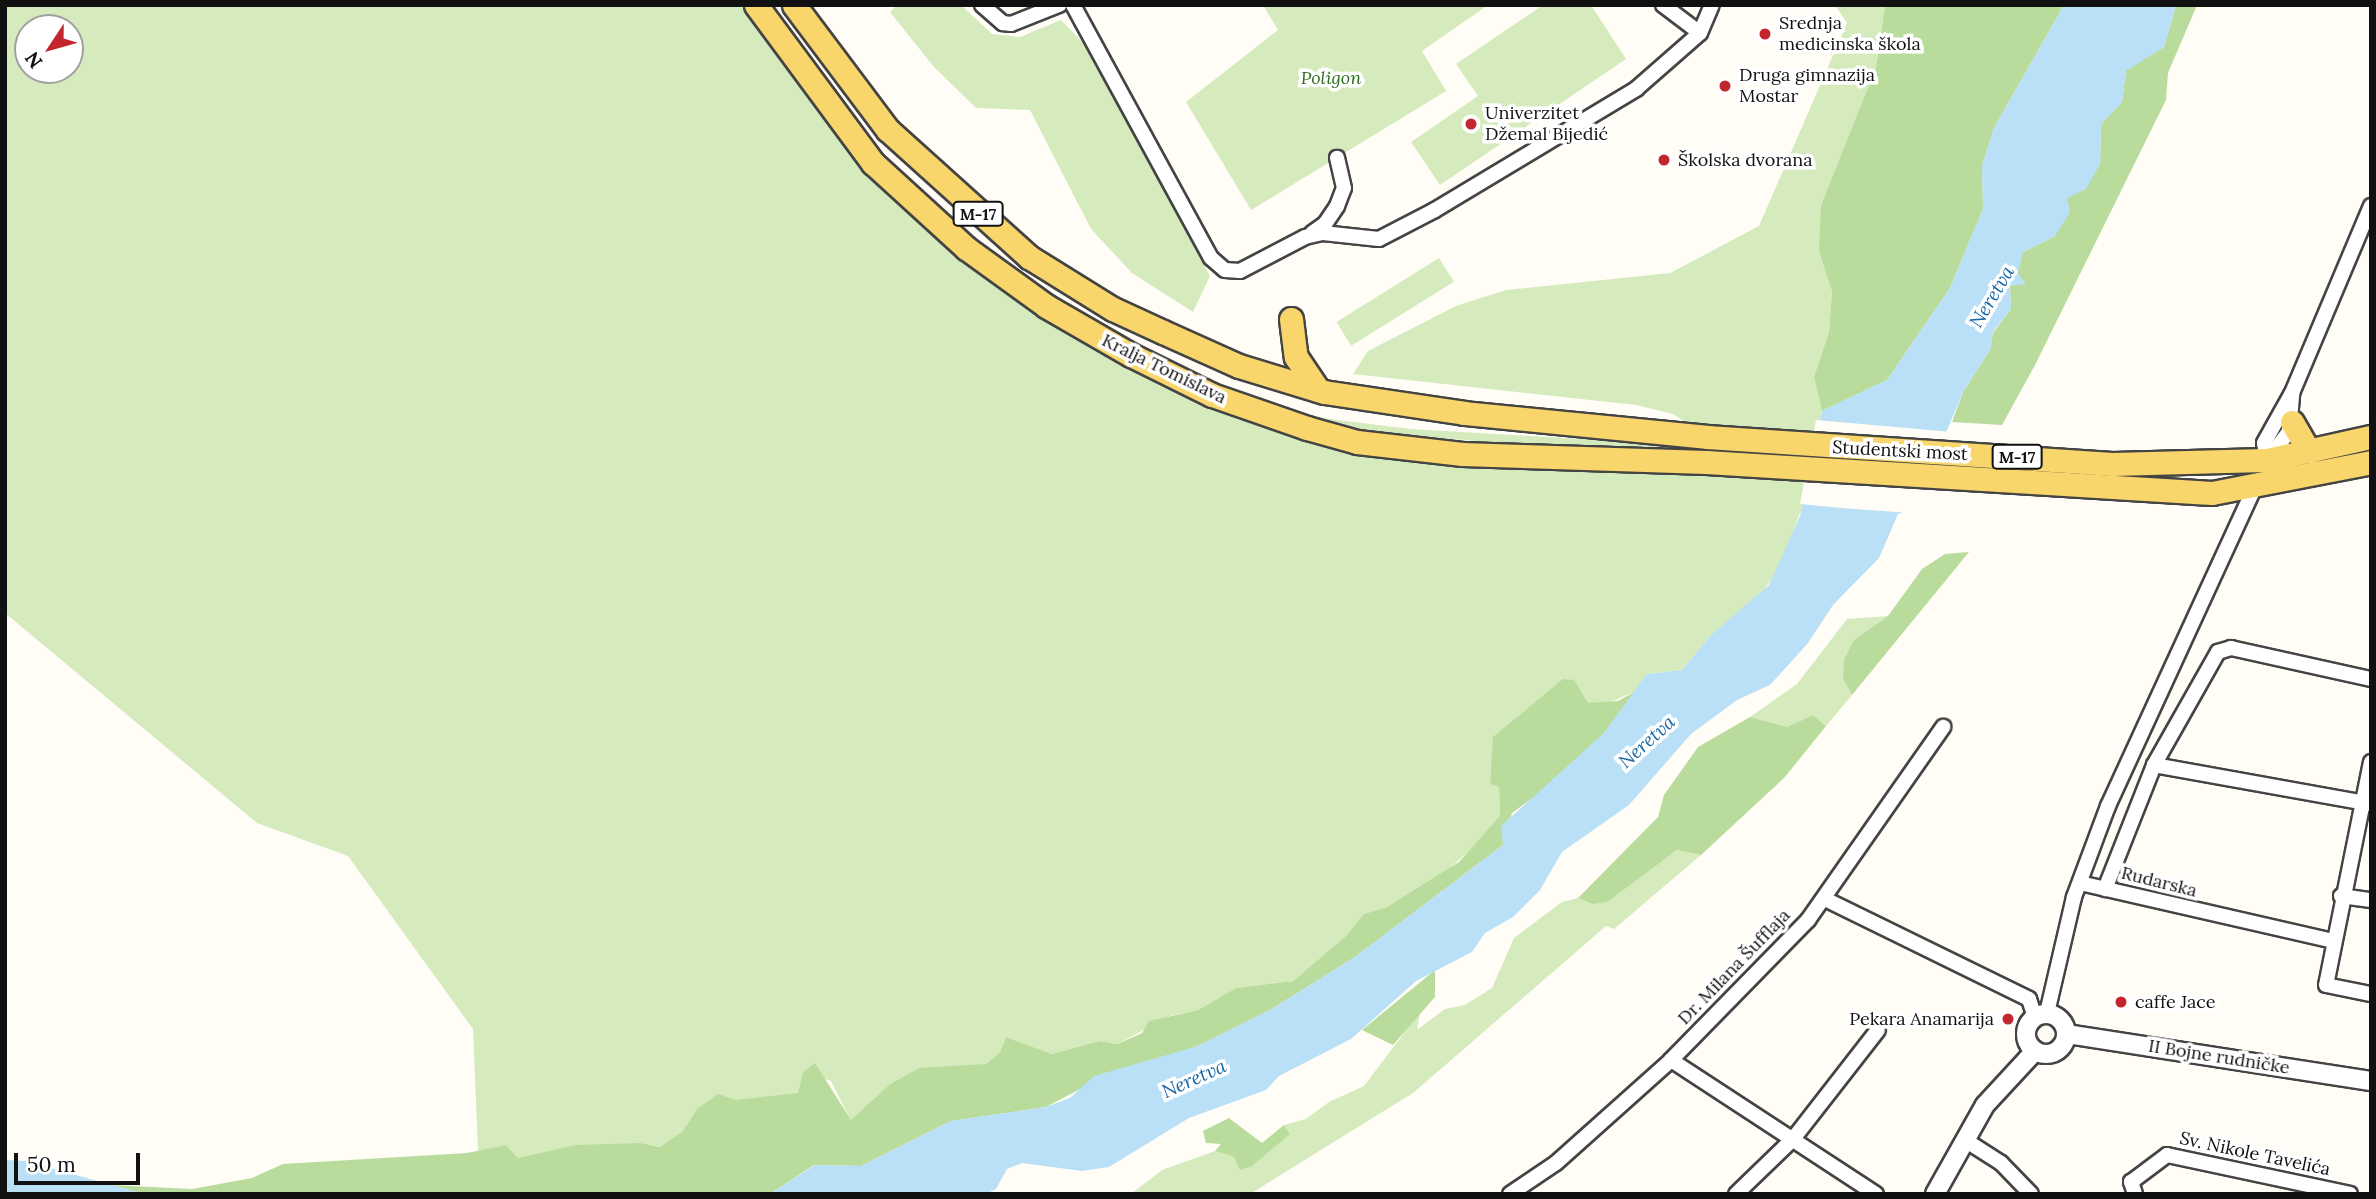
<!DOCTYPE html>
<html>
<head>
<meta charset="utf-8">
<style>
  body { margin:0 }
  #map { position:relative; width:2376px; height:1199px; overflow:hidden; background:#fffdf5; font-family:Lora,serif }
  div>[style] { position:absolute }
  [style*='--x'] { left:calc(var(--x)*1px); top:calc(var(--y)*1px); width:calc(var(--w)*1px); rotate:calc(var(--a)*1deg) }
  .green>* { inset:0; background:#d5ebbd; transform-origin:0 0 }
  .forest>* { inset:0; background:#b9dc9c }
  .water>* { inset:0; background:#b9e0f7 }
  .pier>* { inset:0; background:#fffdf5 }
  .roads { filter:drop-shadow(2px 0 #444) drop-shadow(-2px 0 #444) drop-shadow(0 2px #444) drop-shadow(0 -2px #444) }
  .minor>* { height:14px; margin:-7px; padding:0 7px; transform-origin:7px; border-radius:7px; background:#fff }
  .tertiary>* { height:18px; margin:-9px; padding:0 9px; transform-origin:9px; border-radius:9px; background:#fff }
  .tertiary>.ring { margin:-9px; padding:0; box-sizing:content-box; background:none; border:18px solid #fff; border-radius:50% }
  .primary>* { height:23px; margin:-11.5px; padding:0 11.5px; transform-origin:11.5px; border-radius:11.5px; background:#f9d66b }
  .dots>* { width:19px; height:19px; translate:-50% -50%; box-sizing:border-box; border:4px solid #fff; border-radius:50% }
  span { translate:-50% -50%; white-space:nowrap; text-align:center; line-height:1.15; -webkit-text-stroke:7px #fff; paint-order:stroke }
  .shield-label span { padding:2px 5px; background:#fff; border:2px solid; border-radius:5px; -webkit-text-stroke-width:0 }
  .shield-label { font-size:16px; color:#111; font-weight:700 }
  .poi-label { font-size:18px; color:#111 }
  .left { translate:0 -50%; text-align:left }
  .right { translate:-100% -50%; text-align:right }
  .park-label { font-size:18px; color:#2f6b1f; font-style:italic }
  .street-label { font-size:18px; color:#111 }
  .water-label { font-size:19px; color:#1768a6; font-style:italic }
  .frame { position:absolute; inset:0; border:7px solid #111; pointer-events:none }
  .north { position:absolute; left:14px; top:14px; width:70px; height:70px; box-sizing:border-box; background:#fff; border:2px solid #a0a0a0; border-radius:50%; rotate:234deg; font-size:19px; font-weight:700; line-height:28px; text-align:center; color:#111 }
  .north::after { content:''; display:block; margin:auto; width:24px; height:32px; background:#c4262e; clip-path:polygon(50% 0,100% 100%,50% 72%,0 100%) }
  .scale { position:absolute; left:14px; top:1153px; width:126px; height:32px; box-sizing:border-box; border:4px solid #111; border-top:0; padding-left:9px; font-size:21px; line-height:24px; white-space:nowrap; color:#111; -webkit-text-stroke:5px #fff; paint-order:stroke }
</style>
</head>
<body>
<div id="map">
  <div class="green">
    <div style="clip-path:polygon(evenodd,5px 5px,756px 5px,873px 163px,1094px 335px,1357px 442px,1812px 470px,1808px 492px,1778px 571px,1757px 599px,1712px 634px,1682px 670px,1647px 674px,1636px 691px,1606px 704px,1587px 703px,1578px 688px,1491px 768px,1490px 783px,1499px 787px,1500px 816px,1493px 830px,1441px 876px,1387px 907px,1364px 914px,1346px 936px,1293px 981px,1236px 988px,1198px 1010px,1169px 1016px,1118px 1044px,1099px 1041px,1052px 1054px,1006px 1037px,1000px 1052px,986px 1064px,889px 1085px,851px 1121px,831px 1081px,803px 1072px,799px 1093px,697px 1109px,683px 1131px,661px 1147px,641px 1143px,518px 1158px,506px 1145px,478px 1151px,473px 1029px,348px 856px,257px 823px,5px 613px,5px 5px,28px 28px,70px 28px,70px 70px,28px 70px,28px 28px)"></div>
    <div style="clip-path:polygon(897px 5px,961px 5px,992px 34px,1020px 37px,1061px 20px,1090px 50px,1210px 276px,1193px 312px,1132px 273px,1091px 229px,1030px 110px,976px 108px,934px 67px,890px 12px)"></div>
    <div style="clip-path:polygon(1263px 5px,1488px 5px,1422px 51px,1446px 91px,1251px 210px,1186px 102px,1278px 30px)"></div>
    <div style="clip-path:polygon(1543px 5px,1591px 5px,1626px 59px,1440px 185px,1411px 142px,1478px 96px,1456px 64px)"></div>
    <div style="clip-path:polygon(1835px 5px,1885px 5px,1876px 68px,1852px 131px,1819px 252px,1832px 290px,1829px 332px,1814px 377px,1822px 411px,1815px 446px,1707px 437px,1673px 414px,1636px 405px,1353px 374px,1368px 351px,1456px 306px,1506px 290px,1670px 273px,1759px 226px,1847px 23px)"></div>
    <div style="left:1439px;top:258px;width:28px;height:121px;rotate:58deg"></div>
    <div style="clip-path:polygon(1266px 404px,1329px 419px,1411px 429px,1702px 446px,1702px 453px,1564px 449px,1341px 429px)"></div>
    <div style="clip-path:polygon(1888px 616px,1854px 640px,1844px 659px,1844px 678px,1852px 695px,1826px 726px,1813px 715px,1787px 727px,1750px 717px,1797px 684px,1847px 619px)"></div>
    <div style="clip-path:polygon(1678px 850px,1701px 855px,1614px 929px,1606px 926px,1413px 1093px,1250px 1194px,1131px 1194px,1162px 1170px,1215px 1151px,1234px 1157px,1290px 1134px,1284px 1125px,1306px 1119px,1329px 1102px,1364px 1086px,1420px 1012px,1417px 1030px,1445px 1009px,1465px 1005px,1492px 988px,1514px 938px,1562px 902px,1578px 898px,1592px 904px)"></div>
  </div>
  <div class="forest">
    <div style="clip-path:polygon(1885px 5px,2064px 5px,1994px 128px,1982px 166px,1983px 209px,1950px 288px,1887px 380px,1822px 411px,1814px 377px,1829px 332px,1832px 291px,1819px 252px,1821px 206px,1876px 68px)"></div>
    <div style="clip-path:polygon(2176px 5px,2197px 5px,2168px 73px,2166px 100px,2035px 365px,2002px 425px,1952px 422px,1963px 392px,1990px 350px,1993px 333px,2011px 309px,2010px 286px,2023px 252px,2055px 236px,2067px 198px,2100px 164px,2101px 124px,2122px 102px,2126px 70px,2164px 47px)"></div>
    <div style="clip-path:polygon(1969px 552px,1852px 695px,1843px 678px,1844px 659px,1854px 640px,1888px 616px,1922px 569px,1945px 554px)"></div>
    <div style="clip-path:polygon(1563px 679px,1574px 680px,1588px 703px,1618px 701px,1636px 691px,1604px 733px,1546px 788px,1512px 813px,1503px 845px,1355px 957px,1270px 1010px,1198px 1046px,1082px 1088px,1046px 1107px,951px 1121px,861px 1166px,814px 1165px,770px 1194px,145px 1194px,111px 1185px,192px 1189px,252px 1178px,283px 1164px,467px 1153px,506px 1145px,518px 1158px,576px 1145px,641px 1143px,660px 1147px,683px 1131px,697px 1109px,718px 1094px,736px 1100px,798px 1093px,803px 1072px,815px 1063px,851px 1120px,889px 1085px,919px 1068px,986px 1064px,1000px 1052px,1006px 1037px,1052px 1054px,1099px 1041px,1118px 1044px,1142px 1033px,1149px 1021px,1198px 1010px,1236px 988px,1293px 981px,1346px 936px,1364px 914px,1387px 907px,1459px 862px,1500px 816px,1499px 787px,1490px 784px,1493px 737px)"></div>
    <div style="clip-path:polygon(1813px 715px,1826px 726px,1785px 777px,1701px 855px,1677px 850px,1607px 902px,1592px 904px,1578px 898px,1658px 817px,1664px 795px,1698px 747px,1750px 717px,1787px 727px)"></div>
    <div style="clip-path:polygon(1435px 970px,1435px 997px,1393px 1045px,1362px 1030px)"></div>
    <div style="clip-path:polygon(1229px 1118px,1262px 1143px,1284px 1125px,1290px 1134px,1252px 1166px,1240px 1170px,1234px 1157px,1215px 1151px,1221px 1144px,1206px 1143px,1203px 1131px)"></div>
  </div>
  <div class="water">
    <div style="clip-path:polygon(2064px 5px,2176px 5px,2164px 47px,2126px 71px,2122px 102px,2101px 124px,2100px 164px,2086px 189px,2067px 198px,2070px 212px,2055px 236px,2023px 252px,2018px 273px,2026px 284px,2010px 286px,2011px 309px,1993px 332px,1990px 350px,1963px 392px,1920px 495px,1909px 510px,1898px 514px,1879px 558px,1833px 605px,1808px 643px,1770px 685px,1737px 700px,1691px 734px,1629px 805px,1562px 852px,1540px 890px,1513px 917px,1485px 933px,1472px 952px,1416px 981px,1351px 1039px,1279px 1076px,1266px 1090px,1189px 1118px,1109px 1167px,1082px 1171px,1022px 1163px,1007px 1169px,996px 1189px,986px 1194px,770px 1194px,815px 1165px,861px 1166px,951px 1121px,1046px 1107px,1070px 1098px,1094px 1076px,1198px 1046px,1270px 1010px,1355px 957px,1503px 845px,1501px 826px,1604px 733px,1647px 674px,1682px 670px,1712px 634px,1769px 585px,1800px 516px,1822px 411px,1887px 380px,1950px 288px,1983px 209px,1982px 166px,1994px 128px)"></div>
    <div style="clip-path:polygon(5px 1160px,25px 1161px,145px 1194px,5px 1194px)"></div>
  </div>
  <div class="pier">
    <div style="clip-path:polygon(1816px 420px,1952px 432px,1924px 496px,1911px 513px,1841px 508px,1800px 504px)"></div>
  </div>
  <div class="roads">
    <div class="minor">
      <div style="--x:982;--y:5;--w:28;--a:41"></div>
      <div style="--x:1003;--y:23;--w:8;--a:7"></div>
      <div style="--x:1011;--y:24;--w:52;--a:-21.6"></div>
      <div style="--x:1073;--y:5;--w:288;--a:61.4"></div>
      <div style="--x:1211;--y:258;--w:18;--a:41"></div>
      <div style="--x:1225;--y:270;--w:15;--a:4"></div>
      <div style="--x:1240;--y:271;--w:73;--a:-27.6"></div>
      <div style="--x:1305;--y:237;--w:18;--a:-13"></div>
      <div style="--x:1323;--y:233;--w:56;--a:6.1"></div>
      <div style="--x:1379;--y:239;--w:63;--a:-27.4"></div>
      <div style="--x:1435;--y:210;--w:235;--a:-31"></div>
      <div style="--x:1636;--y:89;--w:85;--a:-41.2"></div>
      <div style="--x:1700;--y:33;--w:30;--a:-67"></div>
      <div style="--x:1663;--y:5;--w:46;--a:37.1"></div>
      <div style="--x:1312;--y:233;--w:16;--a:-35"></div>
      <div style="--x:1325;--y:224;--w:22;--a:-56"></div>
      <div style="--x:1337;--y:206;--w:19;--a:-69"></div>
      <div style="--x:1344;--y:188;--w:31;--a:-103"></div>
      <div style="--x:2269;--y:458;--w:34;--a:-53"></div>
      <div style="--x:2289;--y:431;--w:38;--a:-85"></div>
      <div style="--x:2267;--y:460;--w:17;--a:-100"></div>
      <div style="--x:2264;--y:443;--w:57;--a:-60.8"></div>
      <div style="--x:2292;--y:393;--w:203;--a:-67.1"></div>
      <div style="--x:2371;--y:762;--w:227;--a:101.4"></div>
      <div style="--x:2326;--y:985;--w:46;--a:11.3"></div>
      <div style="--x:2154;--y:765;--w:220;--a:10.2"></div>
      <div style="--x:2080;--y:883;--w:260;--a:12.9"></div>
      <div style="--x:2105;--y:889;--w:133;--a:-68.4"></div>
      <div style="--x:2154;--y:765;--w:130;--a:-60.5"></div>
      <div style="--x:2218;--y:652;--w:14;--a:-17"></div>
      <div style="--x:2231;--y:648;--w:143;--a:12.5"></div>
      <div style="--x:2341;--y:896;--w:30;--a:8"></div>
      <div style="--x:1825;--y:899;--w:227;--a:26.1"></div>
      <div style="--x:2029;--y:999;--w:19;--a:72"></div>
      <div style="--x:2047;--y:1013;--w:119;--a:-76.9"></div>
      <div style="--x:2074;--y:897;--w:97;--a:-69.5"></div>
      <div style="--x:2108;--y:806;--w:357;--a:-65.3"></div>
      <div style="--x:1671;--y:1060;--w:245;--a:33.2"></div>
      <div style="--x:1965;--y:1140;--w:43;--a:32.6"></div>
      <div style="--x:2001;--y:1163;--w:43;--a:45.9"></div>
      <div style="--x:1510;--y:1194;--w:55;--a:-34"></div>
      <div style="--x:1556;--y:1163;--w:154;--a:-41.8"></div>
      <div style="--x:1671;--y:1060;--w:196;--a:-45.6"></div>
      <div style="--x:1808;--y:920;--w:236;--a:-55"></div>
      <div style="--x:1736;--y:1194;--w:79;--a:-44"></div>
      <div style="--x:1793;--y:1139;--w:138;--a:-52.1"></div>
      <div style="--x:2135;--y:1194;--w:13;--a:-108"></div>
      <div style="--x:2131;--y:1182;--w:45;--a:-36.9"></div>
      <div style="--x:2167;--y:1155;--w:187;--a:12"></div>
    </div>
    <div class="tertiary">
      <div class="ring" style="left:2026px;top:1014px;width:22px;height:22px"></div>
      <div style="--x:2067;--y:1034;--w:308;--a:8.8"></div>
      <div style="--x:1935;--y:1194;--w:102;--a:-60.7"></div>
      <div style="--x:1985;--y:1105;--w:74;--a:-47.2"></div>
    </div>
    <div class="primary">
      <div style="--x:756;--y:5;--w:197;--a:53.5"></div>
      <div style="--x:873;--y:163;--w:126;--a:42.4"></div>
      <div style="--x:966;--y:248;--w:99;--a:35.9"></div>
      <div style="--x:1046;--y:306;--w:98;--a:30"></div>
      <div style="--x:1131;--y:355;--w:90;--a:26.3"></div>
      <div style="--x:1212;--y:395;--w:101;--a:19.2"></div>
      <div style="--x:1307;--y:428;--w:52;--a:15.6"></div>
      <div style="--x:1357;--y:442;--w:106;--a:6.5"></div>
      <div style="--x:1462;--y:454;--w:244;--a:1.9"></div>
      <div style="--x:1706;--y:462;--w:507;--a:3.51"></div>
      <div style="--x:2212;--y:493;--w:162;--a:-11"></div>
      <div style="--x:794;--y:5;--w:156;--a:53.1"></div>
      <div style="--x:888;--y:130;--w:190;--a:42"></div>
      <div style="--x:1029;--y:257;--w:99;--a:31.8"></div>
      <div style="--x:1113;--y:309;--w:55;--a:24.7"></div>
      <div style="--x:1163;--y:332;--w:83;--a:24.1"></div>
      <div style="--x:1239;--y:366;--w:89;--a:17"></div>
      <div style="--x:1324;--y:392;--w:142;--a:8.5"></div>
      <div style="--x:1464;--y:413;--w:244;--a:5.6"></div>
      <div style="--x:1707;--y:437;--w:406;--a:3.8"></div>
      <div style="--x:2112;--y:464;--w:155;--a:-1.5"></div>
      <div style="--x:2267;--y:460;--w:107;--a:-12.5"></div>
      <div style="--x:1291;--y:319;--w:38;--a:83"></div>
      <div style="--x:1296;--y:357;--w:40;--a:56"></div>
      <div style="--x:2292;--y:422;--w:34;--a:60"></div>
    </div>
  </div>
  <div class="dots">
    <div style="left:1765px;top:34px;background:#c4262e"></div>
    <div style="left:1725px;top:86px;background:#c4262e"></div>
    <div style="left:1471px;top:124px;background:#c4262e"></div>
    <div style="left:1664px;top:160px;background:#c4262e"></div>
    <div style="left:2121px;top:1002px;background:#c4262e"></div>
    <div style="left:2008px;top:1019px;background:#c4262e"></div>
  </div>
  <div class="shield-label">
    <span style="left:978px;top:214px">M-17</span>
    <span style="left:2017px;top:457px">M-17</span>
  </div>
  <div class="poi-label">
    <span class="left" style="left:1779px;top:34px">Srednja<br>medicinska škola</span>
    <span class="left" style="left:1739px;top:86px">Druga gimnazija<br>Mostar</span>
    <span class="left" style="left:1485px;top:124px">Univerzitet<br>Džemal Bijedić</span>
    <span class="left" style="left:1678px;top:160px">Školska dvorana</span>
    <span class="left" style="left:2135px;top:1002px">caffe Jace</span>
    <span class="right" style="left:1994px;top:1019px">Pekara Anamarija</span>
  </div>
  <div class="park-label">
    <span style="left:1331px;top:78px">Poligon</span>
  </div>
  <div class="street-label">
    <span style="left:1164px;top:369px;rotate:26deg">Kralja Tomislava</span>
    <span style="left:1900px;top:451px;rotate:3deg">Studentski most</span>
    <span style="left:2159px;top:882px;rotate:14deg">Rudarska</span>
    <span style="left:1734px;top:967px;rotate:-46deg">Dr. Milana Šufflaja</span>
    <span style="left:2219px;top:1057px;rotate:9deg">II Bojne rudničke</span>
    <span style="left:2255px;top:1154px;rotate:12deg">Sv. Nikole Tavelića</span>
  </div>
  <div class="water-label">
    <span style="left:1992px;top:297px;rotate:-59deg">Neretva</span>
    <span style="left:1647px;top:742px;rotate:-42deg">Neretva</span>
    <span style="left:1194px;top:1079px;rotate:-24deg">Neretva</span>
  </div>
  <div class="frame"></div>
  <div class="north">N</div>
  <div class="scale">50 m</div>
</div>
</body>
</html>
